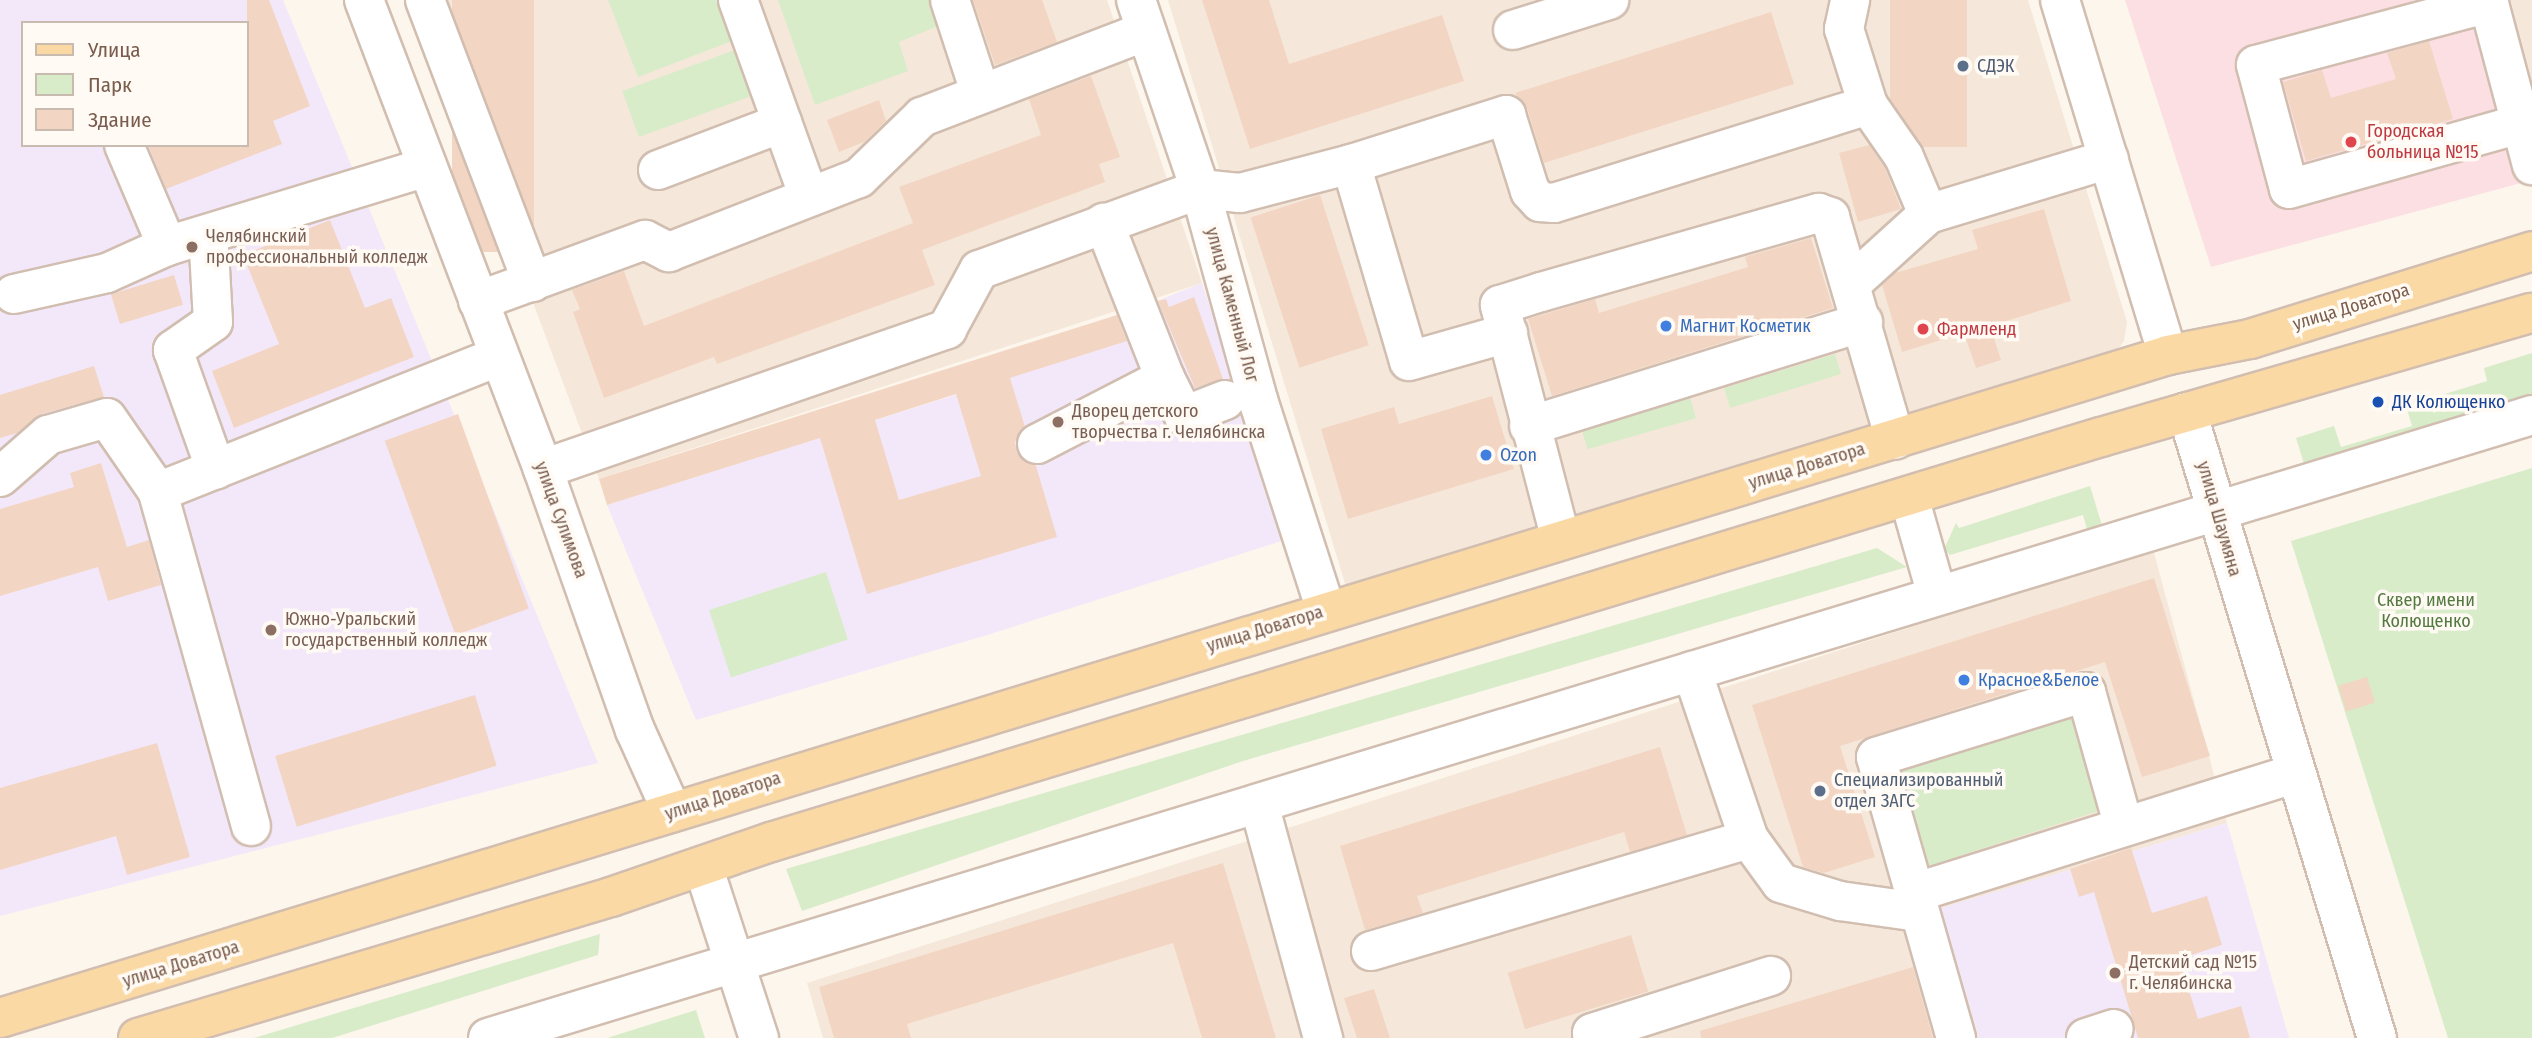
<!DOCTYPE html>
<html>
<head>
<meta charset="utf-8">
<style>
  body { margin:0 }
  #map { position:relative; width:2532px; height:1038px; overflow:hidden; background:#fdf6ec; font-family:"Fira Sans Condensed",sans-serif }
  div>[style] { position:absolute }
  [style*='--x'] { left:calc(var(--x)*1px); top:calc(var(--y)*1px); width:calc(var(--w)*1px); rotate:calc(var(--a)*1deg) }
  .residential>* { inset:0; background:#f5e8da }
  .education>* { inset:0; background:#f3e8fa }
  .medical>* { inset:0; background:#fbdfe3 }
  .green>* { inset:0; background:#d8ecc9; transform-origin:0 0 }
  .building>* { inset:0; background:#f3d5c3; transform-origin:0 0 }
  .roads { filter:drop-shadow(2px 0 #d1beb0) drop-shadow(-2px 0 #d1beb0) drop-shadow(0 2px #d1beb0) drop-shadow(0 -2px #d1beb0) }
  .minor>* { height:38px; margin:-19px; padding:0 19px; transform-origin:19px; border-radius:19px; background:#fff }
  .major>* { height:38px; margin:-19px; padding:0 19px; transform-origin:19px; border-radius:19px; background:#fbd9a5 }
  .dots>* { width:19px; height:19px; translate:-50% -50%; box-sizing:border-box; border:4px solid #fffaf3; border-radius:50% }
  span { translate:-50% -50%; white-space:nowrap; text-align:center; line-height:1.15; -webkit-text-stroke:7px #fffaf3; paint-order:stroke }
  .service-label { font-size:18px; color:#4e5e75 }
  .left { translate:0 -50%; text-align:left }
  .health-label { font-size:18px; color:#be3a42 }
  .education-label { font-size:18px; color:#785e54 }
  .street-label { font-size:18px; color:#7a5c4d }
  .shop-label { font-size:18px; color:#366cbe }
  .transit-label { font-size:18px; color:#164399 }
  .park-label { font-size:18px; color:#537a41 }
  .legend { position:absolute; left:21px; top:21px; width:228px; height:126px; box-sizing:border-box; background:#fffaf3; border:2px solid #cabbb1; margin:0; padding:9px 12px; list-style:none; font-size:21px; color:#7a5c4d }
  .legend li { display:flex; align-items:center; gap:14px; height:35px }
  .legend b { width:35px; border:2px solid #cabbb1 }
</style>
</head>
<body>
<div id="map">
  <div class="residential">
    <div style="clip-path:polygon(420px 0,1107px 0,1202px 283px,599px 479px)"></div>
    <div style="clip-path:polygon(1168px 0,2028px 0,2127px 322px,2124px 341px,2109px 362px,1350px 600px)"></div>
    <div style="clip-path:polygon(2505px 0,2532px 0,2532px 103px)"></div>
    <div style="clip-path:polygon(2153px 549px,2227px 823px,1942px 908px,1979px 1038px,823px 1038px,807px 983px)"></div>
  </div>
  <div class="education">
    <div style="clip-path:polygon(evenodd,0 0,283px 0,598px 763px,0 916px,0 0,23px 23px,247px 23px,247px 145px,23px 145px,23px 23px)"></div>
    <div style="clip-path:polygon(1202px 283px,1288px 539px,984px 636px,696px 720px,607px 505px,1129px 340px,1137px 309px)"></div>
    <div style="clip-path:polygon(2227px 823px,2289px 1038px,1979px 1038px,1941px 908px)"></div>
  </div>
  <div class="medical">
    <div style="clip-path:polygon(2125px 0,2505px 0,2532px 180px,2211px 267px)"></div>
  </div>
  <div class="green">
    <div style="clip-path:polygon(608px 0,716px 0,732px 41px,638px 77px)"></div>
    <div style="clip-path:polygon(778px 0,934px 0,943px 24px,899px 42px,908px 71px,815px 105px)"></div>
    <div style="left:735px;top:50px;width:49px;height:120px;rotate:70deg"></div>
    <div style="clip-path:polygon(2532px 353px,2532px 397px,2305px 467px,2296px 438px,2334px 426px,2341px 447px,2412px 426px,2406px 406px,2487px 381px,2484px 368px)"></div>
    <div style="left:1835px;top:354px;width:21px;height:116px;rotate:73deg"></div>
    <div style="left:1690px;top:397px;width:22px;height:113px;rotate:74deg"></div>
    <div style="clip-path:polygon(2532px 468px,2532px 1038px,2448px 1038px,2291px 541px)"></div>
    <div style="clip-path:polygon(2090px 486px,2104px 532px,2089px 536px,2083px 515px,1950px 555px,1944px 549px,1956px 523px,1959px 528px)"></div>
    <div style="clip-path:polygon(1877px 548px,1907px 567px,1243px 761px,802px 911px,786px 869px)"></div>
    <div style="left:826px;top:572px;width:71px;height:123px;rotate:72deg"></div>
    <div style="left:2075px;top:706px;width:107px;height:189px;rotate:72deg"></div>
    <div style="clip-path:polygon(600px 934px,598px 955px,332px 1038px,254px 1038px)"></div>
    <div style="clip-path:polygon(696px 1010px,705px 1038px,607px 1038px)"></div>
  </div>
  <div class="building">
    <div style="clip-path:polygon(247px 0,269px 0,310px 106px,273px 121px,282px 144px,166px 189px,148px 145px,247px 145px)"></div>
    <div style="left:452px;top:0;width:82px;height:252px"></div>
    <div style="clip-path:polygon(973px 0,1042px 0,1057px 42px,995px 65px)"></div>
    <div style="clip-path:polygon(1202px 0,1269px 0,1289px 64px,1442px 15px,1464px 81px,1250px 149px)"></div>
    <div style="left:1890px;top:0;width:77px;height:147px"></div>
    <div style="clip-path:polygon(1771px 12px,1794px 84px,1544px 163px,1527px 108px,1515px 93px)"></div>
    <div style="clip-path:polygon(2429px 41px,2453px 119px,2306px 161px,2283px 82px,2322px 70px,2331px 98px,2396px 79px,2387px 53px)"></div>
    <div style="clip-path:polygon(1091px 76px,1120px 157px,1099px 164px,1105px 182px,922px 250px,935px 285px,717px 364px,714px 357px,604px 398px,573px 312px,580px 309px,572px 290px,624px 271px,644px 326px,913px 223px,899px 187px,1041px 135px,1029px 99px)"></div>
    <div style="clip-path:polygon(879px 100px,886px 121px,864px 142px,839px 152px,827px 120px)"></div>
    <div style="clip-path:polygon(1869px 145px,1885px 168px,1901px 209px,1858px 222px,1839px 153px)"></div>
    <div style="left:1320px;top:195px;width:158px;height:73px;rotate:72deg"></div>
    <div style="clip-path:polygon(2044px 209px,2071px 301px,1990px 326px,2001px 360px,1976px 368px,1964px 333px,1902px 352px,1882px 285px,1895px 273px,1978px 249px,1972px 230px)"></div>
    <div style="clip-path:polygon(330px 220px,365px 308px,391px 298px,414px 357px,234px 428px,212px 371px,279px 344px,243px 255px)"></div>
    <div style="clip-path:polygon(1811px 238px,1833px 308px,1552px 396px,1528px 319px,1595px 299px,1599px 313px,1748px 267px,1745px 257px)"></div>
    <div style="left:174px;top:275px;width:31px;height:66px;rotate:73deg"></div>
    <div style="clip-path:polygon(1194px 297px,1223px 379px,1195px 388px,1158px 301px,1166px 299px,1169px 307px)"></div>
    <div style="clip-path:polygon(evenodd,1117px 315px,1127px 341px,1010px 378px,1025px 427px,1015px 442px,1017px 453px,1036px 466px,1057px 537px,867px 594px,820px 438px,607px 505px,599px 479px,1117px 315px,956px 394px,981px 476px,899px 500px,875px 420px,956px 394px)"></div>
    <div style="clip-path:polygon(94px 366px,104px 397px,41px 414px,17px 433px,0 438px,0 395px)"></div>
    <div style="clip-path:polygon(1492px 396px,1514px 469px,1348px 519px,1321px 429px,1394px 407px,1399px 424px)"></div>
    <div style="left:458px;top:414px;width:207px;height:78px;rotate:70deg"></div>
    <div style="clip-path:polygon(101px 463px,127px 547px,149px 540px,161px 585px,108px 601px,98px 567px,0 596px,0 509px,74px 487px,70px 473px)"></div>
    <div style="clip-path:polygon(2154px 578px,2210px 756px,2142px 777px,2105px 662px,1840px 746px,1875px 857px,1824px 873px,1803px 867px,1752px 705px)"></div>
    <div style="left:2367px;top:677px;width:27px;height:30px;rotate:73deg"></div>
    <div style="left:475px;top:695px;width:74px;height:209px;rotate:73deg"></div>
    <div style="clip-path:polygon(157px 743px,190px 857px,127px 875px,116px 836px,0 870px,0 788px)"></div>
    <div style="clip-path:polygon(1660px 747px,1687px 835px,1630px 852px,1624px 832px,1417px 896px,1423px 913px,1365px 930px,1340px 846px)"></div>
    <div style="clip-path:polygon(2131px 848px,2152px 913px,2207px 896px,2222px 945px,2179px 959px,2198px 1019px,2241px 1006px,2250px 1038px,2138px 1038px,2094px 892px,2079px 897px,2070px 869px)"></div>
    <div style="clip-path:polygon(1223px 863px,1276px 1038px,1202px 1038px,1173px 943px,907px 1024px,911px 1038px,834px 1038px,819px 987px)"></div>
    <div style="left:1631px;top:935px;width:59px;height:129px;rotate:73deg"></div>
    <div style="clip-path:polygon(1913px 967px,1933px 1038px,1701px 1038px,1700px 1031px)"></div>
    <div style="clip-path:polygon(1374px 989px,1390px 1038px,1357px 1038px,1344px 998px)"></div>
  </div>
  <div class="roads">
    <div class="minor">
      <div style="--x:364;--y:0;--w:502;--a:69.11"></div>
      <div style="--x:543;--y:469;--w:277;--a:70.6"></div>
      <div style="--x:635;--y:730;--w:90;--a:65.7"></div>
      <div style="--x:425;--y:0;--w:302;--a:69.2"></div>
      <div style="--x:738;--y:0;--w:209;--a:70.2"></div>
      <div style="--x:950;--y:0;--w:97;--a:71.9"></div>
      <div style="--x:1136;--y:0;--w:200;--a:71.3"></div>
      <div style="--x:1200;--y:189;--w:222;--a:74.6"></div>
      <div style="--x:1259;--y:403;--w:218;--a:72.1"></div>
      <div style="--x:2060;--y:0;--w:371;--a:73.1"></div>
      <div style="--x:2488;--y:0;--w:171;--a:75.1"></div>
      <div style="--x:2489;--y:3;--w:241;--a:165.1"></div>
      <div style="--x:2256;--y:65;--w:128;--a:75.1"></div>
      <div style="--x:2289;--y:189;--w:241;--a:-15.7"></div>
      <div style="--x:1513;--y:30;--w:101;--a:-17.4"></div>
      <div style="--x:1868;--y:105;--w:63;--a:55.3"></div>
      <div style="--x:1904;--y:157;--w:62;--a:67.2"></div>
      <div style="--x:124;--y:145;--w:110;--a:66.9"></div>
      <div style="--x:1351;--y:164;--w:163;--a:-17.5"></div>
      <div style="--x:1506;--y:115;--w:80;--a:72.5"></div>
      <div style="--x:1530;--y:191;--w:15;--a:48"></div>
      <div style="--x:1540;--y:202;--w:14;--a:4"></div>
      <div style="--x:1554;--y:203;--w:329;--a:-17.3"></div>
      <div style="--x:1868;--y:105;--w:80;--a:-107.5"></div>
      <div style="--x:1844;--y:29;--w:30;--a:-78"></div>
      <div style="--x:658;--y:170;--w:133;--a:-20.8"></div>
      <div style="--x:209;--y:250;--w:72;--a:86.8"></div>
      <div style="--x:213;--y:322;--w:49;--a:145"></div>
      <div style="--x:173;--y:350;--w:127;--a:70.3"></div>
      <div style="--x:1852;--y:283;--w:103;--a:-42.2"></div>
      <div style="--x:1928;--y:214;--w:189;--a:-16.9"></div>
      <div style="--x:14;--y:294;--w:95;--a:-12.7"></div>
      <div style="--x:107;--y:273;--w:66;--a:-24.2"></div>
      <div style="--x:167;--y:246;--w:272;--a:-16.9"></div>
      <div style="--x:478;--y:301;--w:178;--a:-20.1"></div>
      <div style="--x:645;--y:240;--w:27;--a:27"></div>
      <div style="--x:669;--y:252;--w:204;--a:-21.3"></div>
      <div style="--x:859;--y:178;--w:88;--a:-44.1"></div>
      <div style="--x:922;--y:117;--w:240;--a:-21"></div>
      <div style="--x:1165;--y:378;--w:42;--a:63.4"></div>
      <div style="--x:1184;--y:416;--w:44;--a:-21.3"></div>
      <div style="--x:2187;--y:412;--w:654;--a:73.12"></div>
      <div style="--x:1529;--y:426;--w:350;--a:-17.3"></div>
      <div style="--x:1037;--y:444;--w:144;--a:-27.3"></div>
      <div style="--x:1165;--y:378;--w:167;--a:-111.5"></div>
      <div style="--x:543;--y:469;--w:428;--a:-19.1"></div>
      <div style="--x:947;--y:329;--w:67;--a:-61.5"></div>
      <div style="--x:979;--y:270;--w:235;--a:-20.1"></div>
      <div style="--x:1200;--y:189;--w:40;--a:5.7"></div>
      <div style="--x:1240;--y:193;--w:115;--a:-14.6"></div>
      <div style="--x:1351;--y:164;--w:205;--a:73.6"></div>
      <div style="--x:1409;--y:361;--w:103;--a:-15.8"></div>
      <div style="--x:0;--y:477;--w:64;--a:-41.2"></div>
      <div style="--x:48;--y:435;--w:61;--a:-16.1"></div>
      <div style="--x:107;--y:418;--w:90;--a:55.4"></div>
      <div style="--x:1909;--y:497;--w:102;--a:74.1"></div>
      <div style="--x:1561;--y:540;--w:243;--a:-104.6"></div>
      <div style="--x:1500;--y:305;--w:43;--a:-17.6"></div>
      <div style="--x:1541;--y:292;--w:289;--a:-15.9"></div>
      <div style="--x:1819;--y:213;--w:12;--a:20"></div>
      <div style="--x:1830;--y:217;--w:232;--a:73.7"></div>
      <div style="--x:1692;--y:671;--w:177;--a:71.3"></div>
      <div style="--x:1259;--y:804;--w:243;--a:74.7"></div>
      <div style="--x:251;--y:826;--w:347;--a:-105.6"></div>
      <div style="--x:158;--y:492;--w:367;--a:-21.7"></div>
      <div style="--x:703;--y:866;--w:181;--a:72"></div>
      <div style="--x:1917;--y:892;--w:397;--a:-17.4"></div>
      <div style="--x:1371;--y:951;--w:394;--a:-16.5"></div>
      <div style="--x:1749;--y:839;--w:54;--a:54"></div>
      <div style="--x:1781;--y:883;--w:62;--a:17"></div>
      <div style="--x:1840;--y:901;--w:79;--a:8"></div>
      <div style="--x:488;--y:1038;--w:2137;--a:-16.95"></div>
      <div style="--x:1594;--y:1038;--w:5;--a:-112"></div>
      <div style="--x:1592;--y:1033;--w:188;--a:-17.7"></div>
      <div style="--x:1956;--y:1038;--w:292;--a:-105.9"></div>
      <div style="--x:1876;--y:757;--w:220;--a:-17.2"></div>
      <div style="--x:2086;--y:692;--w:140;--a:74.3"></div>
      <div style="--x:2086;--y:1038;--w:29;--a:-18"></div>
    </div>
    <div class="major">
      <div style="--x:0;--y:1018;--w:2267;--a:-17"></div>
      <div style="--x:2168;--y:355;--w:84;--a:-11"></div>
      <div style="--x:2250;--y:339;--w:295;--a:-17.3"></div>
      <div style="--x:138;--y:1038;--w:494;--a:-16.6"></div>
      <div style="--x:611;--y:897;--w:169;--a:-19"></div>
      <div style="--x:771;--y:842;--w:1390;--a:-16.94"></div>
      <div style="--x:2101;--y:437;--w:448;--a:-16.1"></div>
    </div>
  </div>
  <div class="dots">
    <div style="left:1963px;top:66px;background:#5c6f8a"></div>
    <div style="left:2351px;top:142px;background:#e0444e"></div>
    <div style="left:192px;top:247px;background:#8d6e63"></div>
    <div style="left:1666px;top:326px;background:#3f7fe0"></div>
    <div style="left:1923px;top:329px;background:#e0444e"></div>
    <div style="left:2378px;top:402px;background:#1a4fb4"></div>
    <div style="left:1058px;top:422px;background:#8d6e63"></div>
    <div style="left:1486px;top:455px;background:#3f7fe0"></div>
    <div style="left:271px;top:630px;background:#8d6e63"></div>
    <div style="left:1964px;top:680px;background:#3f7fe0"></div>
    <div style="left:1820px;top:791px;background:#5c6f8a"></div>
    <div style="left:2115px;top:973px;background:#8d6e63"></div>
  </div>
  <div class="service-label">
    <span class="left" style="left:1977px;top:66px">СДЭК</span>
    <span class="left" style="left:1834px;top:791px">Специализированный<br>отдел ЗАГС</span>
  </div>
  <div class="health-label">
    <span class="left" style="left:2367px;top:142px">Городская<br>больница №15</span>
    <span class="left" style="left:1937px;top:329px">Фармленд</span>
  </div>
  <div class="education-label">
    <span class="left" style="left:206px;top:247px">Челябинский<br>профессиональный колледж</span>
    <span class="left" style="left:1072px;top:422px">Дворец детского<br>творчества г. Челябинска</span>
    <span class="left" style="left:285px;top:630px">Южно-Уральский<br>государственный колледж</span>
    <span class="left" style="left:2129px;top:973px">Детский сад №15<br>г. Челябинска</span>
  </div>
  <div class="street-label">
    <span style="left:1232px;top:305px;rotate:75deg">улица Каменный Лог</span>
    <span style="left:2351px;top:307px;rotate:-17deg">улица Доватора</span>
    <span style="left:1807px;top:466px;rotate:-17deg">улица Доватора</span>
    <span style="left:2219px;top:519px;rotate:74deg">улица Шаумяна</span>
    <span style="left:561px;top:520px;rotate:70deg">улица Сулимова</span>
    <span style="left:1265px;top:629px;rotate:-17deg">улица Доватора</span>
    <span style="left:723px;top:796px;rotate:-18deg">улица Доватора</span>
    <span style="left:181px;top:964px;rotate:-17deg">улица Доватора</span>
  </div>
  <div class="shop-label">
    <span class="left" style="left:1680px;top:326px">Магнит Косметик</span>
    <span class="left" style="left:1500px;top:455px">Ozon</span>
    <span class="left" style="left:1978px;top:680px">Красное&amp;Белое</span>
  </div>
  <div class="transit-label">
    <span class="left" style="left:2392px;top:402px">ДК Колющенко</span>
  </div>
  <div class="park-label">
    <span style="left:2426px;top:611px">Сквер имени<br>Колющенко</span>
  </div>
  <ul class="legend">
  <li><b style="height:9px;background:#fbd9a5"></b>Улица</li>
  <li><b style="height:19px;background:#d8ecc9"></b>Парк</li>
  <li><b style="height:19px;background:#f3d5c3"></b>Здание</li>
  </ul>
</div>
</body>
</html>
